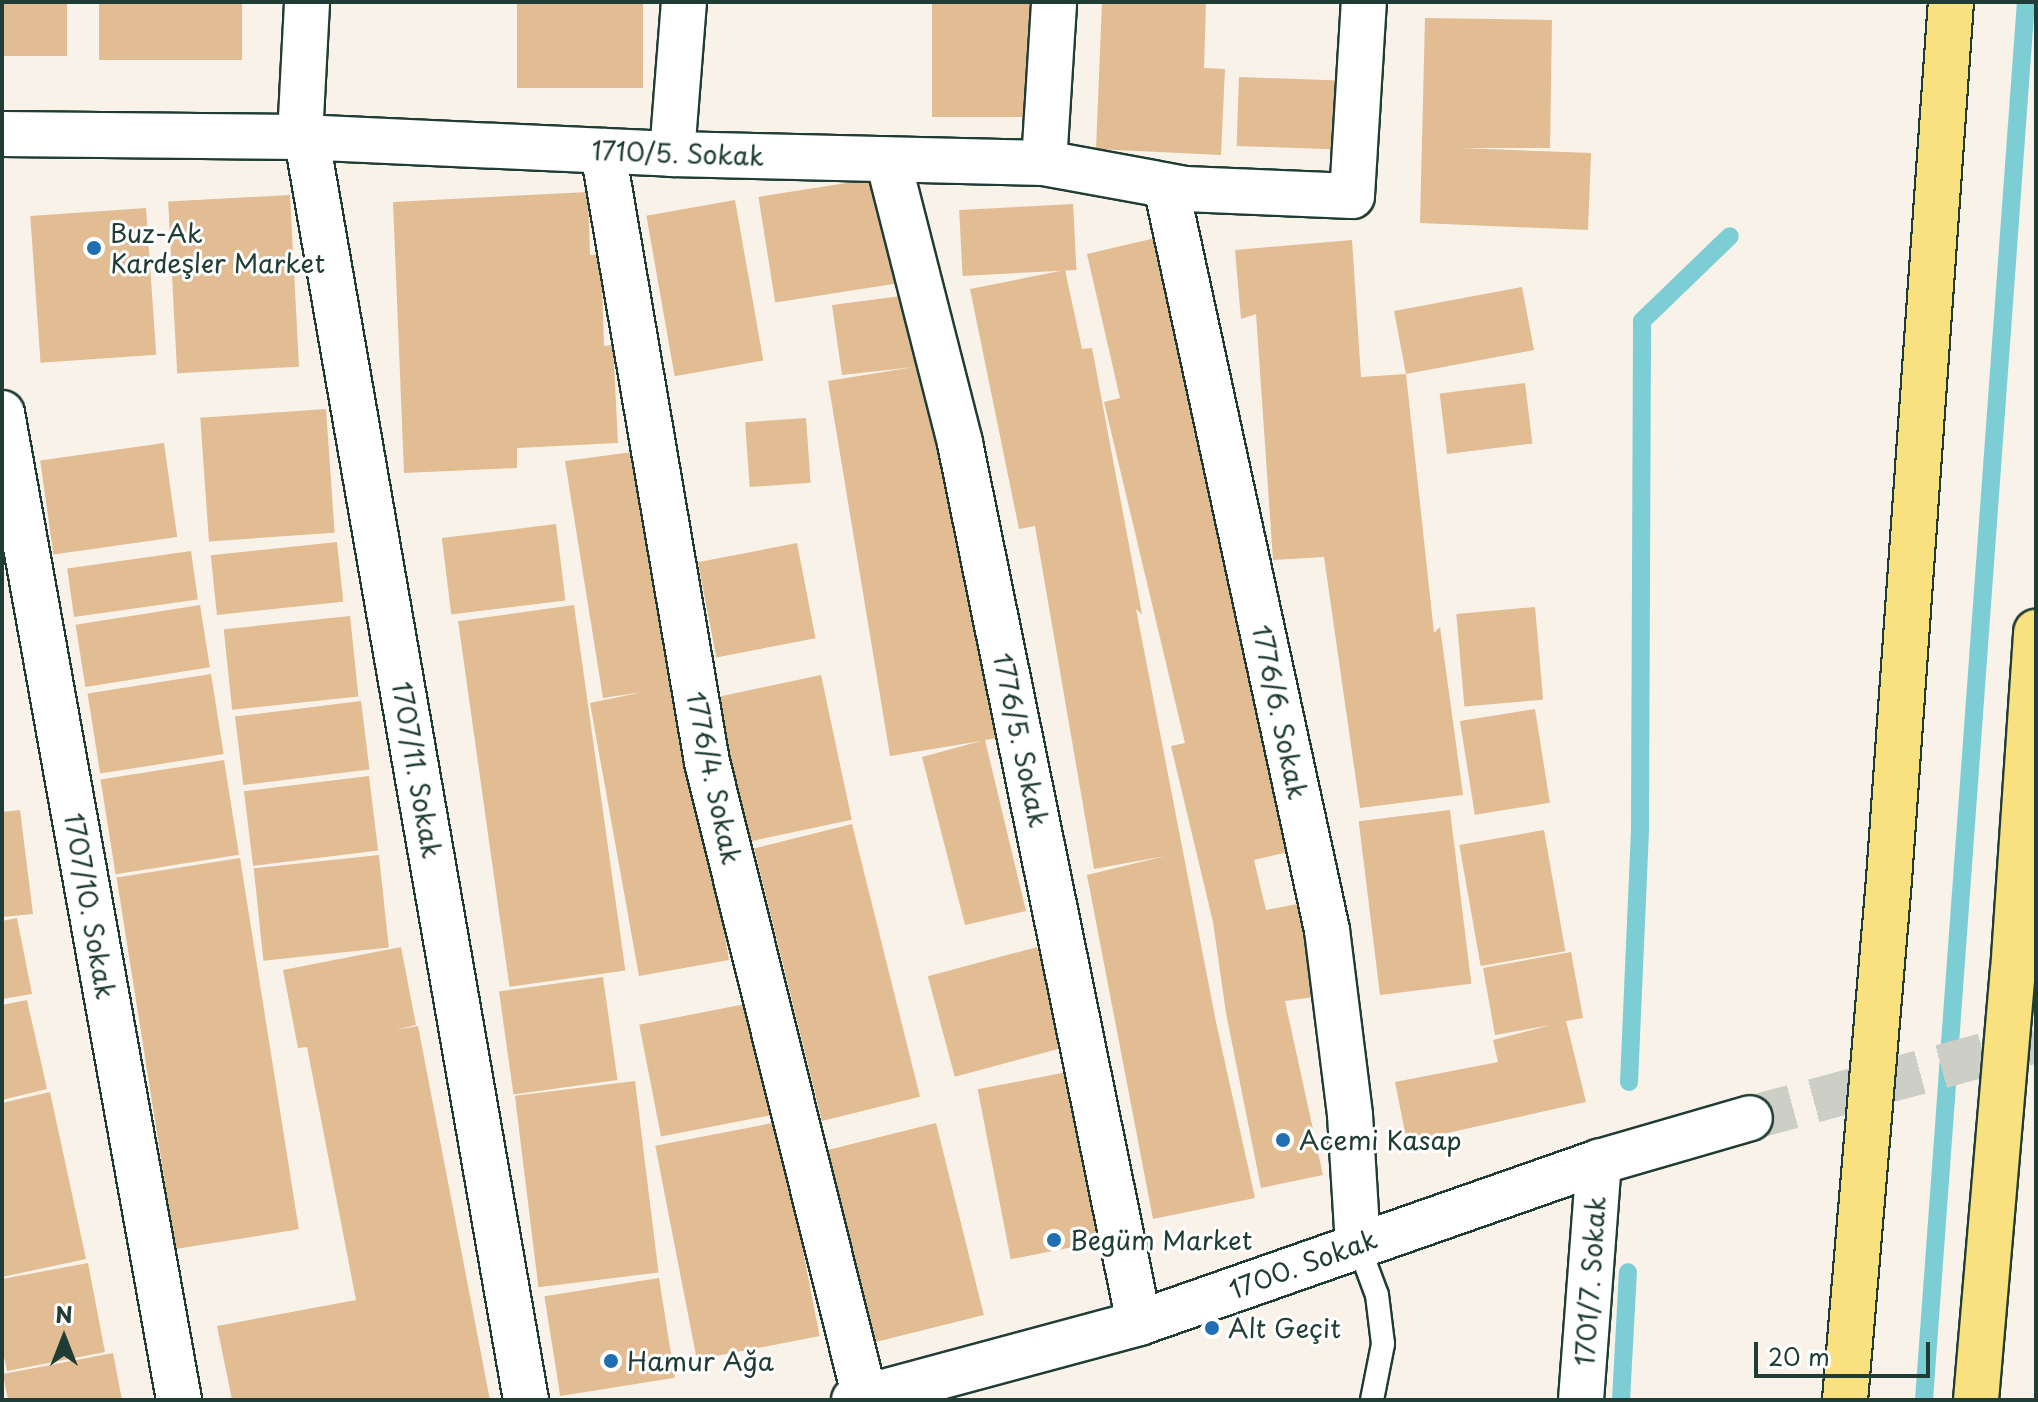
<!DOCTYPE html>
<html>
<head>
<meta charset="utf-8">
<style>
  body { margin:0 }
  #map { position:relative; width:2038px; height:1402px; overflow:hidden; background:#f9f2e9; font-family:"Playpen Sans",sans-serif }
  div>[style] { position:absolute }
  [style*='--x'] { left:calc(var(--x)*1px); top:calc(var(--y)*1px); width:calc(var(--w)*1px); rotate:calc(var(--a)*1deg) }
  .stream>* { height:18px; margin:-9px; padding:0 9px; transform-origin:9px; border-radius:9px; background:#7ccdd4 }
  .building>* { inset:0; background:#e2bc93; transform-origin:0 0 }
  .secondary-tunnel>* { height:44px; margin-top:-22px; transform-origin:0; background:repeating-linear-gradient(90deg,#cdcec5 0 44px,transparent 0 66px) }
  .roads { filter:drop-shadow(2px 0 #1f3d34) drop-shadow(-2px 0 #1f3d34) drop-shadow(0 2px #1f3d34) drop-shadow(0 -2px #1f3d34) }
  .lane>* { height:22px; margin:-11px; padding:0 11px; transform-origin:11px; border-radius:11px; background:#fff }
  .street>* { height:44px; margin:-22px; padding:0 22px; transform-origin:22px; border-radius:22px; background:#fff }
  .secondary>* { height:44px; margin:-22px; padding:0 22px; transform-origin:22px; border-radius:22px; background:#fff }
  .highway>* { height:44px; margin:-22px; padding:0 22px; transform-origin:22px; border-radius:22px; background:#fae180 }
  .dots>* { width:22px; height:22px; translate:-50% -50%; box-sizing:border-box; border:4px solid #fff; border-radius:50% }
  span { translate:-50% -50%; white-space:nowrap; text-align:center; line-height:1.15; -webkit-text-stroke:6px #fff; paint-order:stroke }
  .street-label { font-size:26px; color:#1f3d34 }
  .poi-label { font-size:26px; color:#1f3d34 }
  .left { translate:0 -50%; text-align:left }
  .frame { position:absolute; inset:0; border:4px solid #1f3d34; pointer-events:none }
  .north { position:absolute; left:24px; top:1298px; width:80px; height:80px; -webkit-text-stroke:6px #fff; paint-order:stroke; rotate:0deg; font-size:22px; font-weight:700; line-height:32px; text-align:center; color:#1f3d34 }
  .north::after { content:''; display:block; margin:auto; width:28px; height:36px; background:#1f3d34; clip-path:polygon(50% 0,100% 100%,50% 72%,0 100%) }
  .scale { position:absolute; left:1754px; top:1342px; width:176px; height:36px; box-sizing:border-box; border:4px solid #1f3d34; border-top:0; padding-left:10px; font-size:24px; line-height:28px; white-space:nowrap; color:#1f3d34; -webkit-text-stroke:6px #fff; paint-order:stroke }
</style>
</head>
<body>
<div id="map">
  <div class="stream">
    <div style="--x:1629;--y:1082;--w:255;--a:-87.5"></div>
    <div style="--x:1640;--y:827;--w:506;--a:-89.77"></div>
    <div style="--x:1642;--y:321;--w:122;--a:-44"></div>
    <div style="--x:1621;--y:1400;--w:128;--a:-86.9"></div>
    <div style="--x:1924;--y:1400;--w:1402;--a:-85.83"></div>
  </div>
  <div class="building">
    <div style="left:2px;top:2px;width:65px;height:54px"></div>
    <div style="left:99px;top:2px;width:143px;height:58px"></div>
    <div style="left:517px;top:2px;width:126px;height:86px"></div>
    <div style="left:932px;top:2px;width:107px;height:115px"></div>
    <div style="clip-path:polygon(1102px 2px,1206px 2px,1204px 68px,1225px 69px,1221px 155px,1096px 149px)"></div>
    <div style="clip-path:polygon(1425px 18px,1552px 20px,1550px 148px,1461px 148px,1591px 153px,1588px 230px,1420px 223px)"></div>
    <div style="left:1239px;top:77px;width:115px;height:69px;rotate:2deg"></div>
    <div style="left:878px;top:178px;width:107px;height:121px;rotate:81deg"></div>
    <div style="clip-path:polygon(588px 192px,590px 255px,601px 254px,604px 346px,613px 345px,618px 443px,517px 448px,517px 468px,404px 473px,393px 202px)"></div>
    <div style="left:290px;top:195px;width:172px;height:122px;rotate:87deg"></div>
    <div style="left:735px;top:200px;width:163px;height:90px;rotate:80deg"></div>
    <div style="left:1073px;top:204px;width:66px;height:114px;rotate:87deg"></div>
    <div style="left:146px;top:208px;width:147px;height:116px;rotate:86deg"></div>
    <div style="clip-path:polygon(1168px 235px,1292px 851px,1254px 860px,1266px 910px,1303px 903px,1322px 996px,1285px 1001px,1323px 1175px,1261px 1188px,1226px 1013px,1213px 922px,1171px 746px,1185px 743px,1104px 402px,1120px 398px,1087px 254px)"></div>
    <div style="clip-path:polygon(1352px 240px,1361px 377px,1406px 374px,1394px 311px,1522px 287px,1534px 350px,1406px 374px,1434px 633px,1440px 627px,1463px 795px,1360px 808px,1324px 557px,1273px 560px,1256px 314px,1241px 319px,1235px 250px)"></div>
    <div style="clip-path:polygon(1065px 270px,1082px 349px,1092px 348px,1142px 614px,1136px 609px,1216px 1022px,1255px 1198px,1153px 1219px,1087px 875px,1165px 856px,1094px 869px,1035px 526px,1019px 529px,970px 289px)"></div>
    <div style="clip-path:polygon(909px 295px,935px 363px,997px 738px,985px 740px,1026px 911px,965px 925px,922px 757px,981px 741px,890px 756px,828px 381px,914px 367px,842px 375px,832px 305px)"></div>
    <div style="left:1525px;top:383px;width:61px;height:86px;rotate:83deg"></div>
    <div style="left:326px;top:409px;width:124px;height:126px;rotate:86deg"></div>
    <div style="left:806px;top:418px;width:65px;height:61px;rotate:86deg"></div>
    <div style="left:164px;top:443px;width:95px;height:125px;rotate:82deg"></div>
    <div style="clip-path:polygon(640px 451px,729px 960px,639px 976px,590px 703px,643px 692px,603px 698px,565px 461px)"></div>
    <div style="left:556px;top:524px;width:77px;height:115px;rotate:83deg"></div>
    <div style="left:337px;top:542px;width:60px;height:127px;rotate:84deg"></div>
    <div style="left:797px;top:543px;width:97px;height:101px;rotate:79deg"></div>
    <div style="left:191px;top:551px;width:49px;height:125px;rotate:82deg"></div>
    <div style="left:200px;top:605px;width:63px;height:126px;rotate:81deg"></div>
    <div style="left:574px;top:605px;width:369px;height:117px;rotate:82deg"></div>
    <div style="left:1535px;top:607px;width:93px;height:79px;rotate:85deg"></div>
    <div style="left:350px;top:616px;width:81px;height:127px;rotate:84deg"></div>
    <div style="left:211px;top:674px;width:81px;height:125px;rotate:81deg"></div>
    <div style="left:821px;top:675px;width:148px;height:108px;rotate:78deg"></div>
    <div style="left:361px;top:701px;width:69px;height:127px;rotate:83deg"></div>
    <div style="left:1535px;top:709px;width:95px;height:76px;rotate:81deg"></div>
    <div style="left:224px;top:760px;width:96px;height:125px;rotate:81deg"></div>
    <div style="left:369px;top:776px;width:75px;height:126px;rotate:83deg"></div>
    <div style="clip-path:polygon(20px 810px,33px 914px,2px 917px,2px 812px)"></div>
    <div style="left:1450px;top:810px;width:175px;height:92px;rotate:83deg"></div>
    <div style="left:852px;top:824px;width:281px;height:101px;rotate:76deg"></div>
    <div style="left:1544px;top:830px;width:123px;height:86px;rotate:80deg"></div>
    <div style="left:379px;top:855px;width:93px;height:126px;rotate:84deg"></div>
    <div style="left:240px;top:858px;width:376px;height:125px;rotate:81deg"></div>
    <div style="clip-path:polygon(17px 918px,32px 994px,2px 999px,2px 921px)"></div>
    <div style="clip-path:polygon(401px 947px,416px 1025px,395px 1030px,418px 1026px,490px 1400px,232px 1400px,217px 1326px,356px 1300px,307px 1047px,298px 1048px,283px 970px)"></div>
    <div style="left:1037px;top:947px;width:104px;height:113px;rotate:75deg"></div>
    <div style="clip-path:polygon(1571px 952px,1583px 1018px,1566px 1021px,1586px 1102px,1407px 1142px,1395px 1082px,1498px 1062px,1493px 1040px,1551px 1025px,1495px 1035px,1483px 968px)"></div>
    <div style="left:603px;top:977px;width:104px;height:105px;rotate:82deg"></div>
    <div style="clip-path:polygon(27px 1000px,47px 1089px,2px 1100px,2px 1005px)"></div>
    <div style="left:761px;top:1001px;width:114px;height:124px;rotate:79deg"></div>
    <div style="left:1067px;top:1072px;width:173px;height:91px;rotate:79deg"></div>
    <div style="left:635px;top:1081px;width:193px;height:121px;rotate:83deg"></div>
    <div style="clip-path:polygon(50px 1092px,86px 1259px,2px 1277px,2px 1103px)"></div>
    <div style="left:778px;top:1122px;width:218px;height:125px;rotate:79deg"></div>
    <div style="left:936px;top:1123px;width:198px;height:124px;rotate:76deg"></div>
    <div style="clip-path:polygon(88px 1263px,105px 1352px,7px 1371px,2px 1347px,2px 1279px)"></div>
    <div style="left:659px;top:1278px;width:101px;height:116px;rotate:81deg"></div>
    <div style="clip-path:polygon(113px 1353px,122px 1400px,8px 1400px,3px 1374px)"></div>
  </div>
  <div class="secondary-tunnel">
    <div style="--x:1750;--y:1118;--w:296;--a:-15.1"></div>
  </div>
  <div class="roads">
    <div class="lane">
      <div style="--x:1358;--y:1244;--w:54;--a:69.6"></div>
      <div style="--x:1377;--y:1295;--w:49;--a:83"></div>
      <div style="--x:1383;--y:1344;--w:57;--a:101.1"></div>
    </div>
    <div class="street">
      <div style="--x:2;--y:134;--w:298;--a:0.6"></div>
      <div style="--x:300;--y:137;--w:372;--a:2.6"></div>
      <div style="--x:672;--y:154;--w:372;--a:1.4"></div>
      <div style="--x:1044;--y:163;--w:143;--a:10.4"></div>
      <div style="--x:1185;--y:189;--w:167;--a:2.4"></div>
      <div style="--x:1352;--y:196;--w:194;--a:-86.5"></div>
      <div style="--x:300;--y:137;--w:135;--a:-87"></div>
      <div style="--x:307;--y:140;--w:1279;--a:80.14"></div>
      <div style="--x:603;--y:151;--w:620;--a:80.34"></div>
      <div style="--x:707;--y:762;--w:655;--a:76.05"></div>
      <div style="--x:672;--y:154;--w:152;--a:-85.5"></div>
      <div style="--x:888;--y:160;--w:292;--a:75.7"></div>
      <div style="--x:960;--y:443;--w:898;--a:78.5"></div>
      <div style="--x:1044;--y:163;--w:161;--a:-86.4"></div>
      <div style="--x:1166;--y:186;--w:761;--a:77.79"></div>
      <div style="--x:1327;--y:930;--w:186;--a:82.9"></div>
      <div style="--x:1350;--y:1115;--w:129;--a:86.5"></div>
      <div style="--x:2;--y:413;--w:1003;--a:79.83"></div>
    </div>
    <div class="secondary">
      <div style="--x:854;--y:1400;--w:295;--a:-15.1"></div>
      <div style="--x:1139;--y:1323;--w:487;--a:-19.3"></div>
      <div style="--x:1599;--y:1162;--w:157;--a:-16.2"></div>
      <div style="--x:1581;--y:1400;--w:239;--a:-85.7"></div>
    </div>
    <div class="highway">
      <div style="--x:1845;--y:1400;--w:523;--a:-85.17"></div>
      <div style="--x:1889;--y:879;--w:879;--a:-85.96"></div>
      <div style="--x:1976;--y:1400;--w:430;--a:-85.1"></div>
      <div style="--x:2013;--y:972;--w:341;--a:-86.1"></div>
    </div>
  </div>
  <div class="dots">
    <div style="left:94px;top:248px;background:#1f6fb2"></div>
    <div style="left:1283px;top:1140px;background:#1f6fb2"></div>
    <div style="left:1054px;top:1240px;background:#1f6fb2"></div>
    <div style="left:1212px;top:1328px;background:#1f6fb2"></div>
    <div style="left:611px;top:1361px;background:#1f6fb2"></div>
  </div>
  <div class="street-label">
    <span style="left:678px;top:153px;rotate:2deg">1710/5. Sokak</span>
    <span style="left:1280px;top:712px;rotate:78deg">1776/6. Sokak</span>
    <span style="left:1021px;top:740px;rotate:78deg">1776/5. Sokak</span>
    <span style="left:417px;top:770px;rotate:80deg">1707/11. Sokak</span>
    <span style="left:714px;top:778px;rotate:78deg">1776/4. Sokak</span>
    <span style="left:90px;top:906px;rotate:80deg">1707/10. Sokak</span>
    <span style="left:1303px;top:1264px;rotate:-20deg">1700. Sokak</span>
    <span style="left:1590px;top:1281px;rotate:-86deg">1701/7. Sokak</span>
  </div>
  <div class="poi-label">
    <span class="left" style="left:110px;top:248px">Buz-Ak<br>Kardeşler Market</span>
    <span class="left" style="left:1299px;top:1140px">Acemi Kasap</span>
    <span class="left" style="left:1070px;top:1240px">Begüm Market</span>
    <span class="left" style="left:1228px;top:1328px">Alt Geçit</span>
    <span class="left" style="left:627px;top:1361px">Hamur Ağa</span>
  </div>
  <div class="frame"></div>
  <div class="north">N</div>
  <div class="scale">20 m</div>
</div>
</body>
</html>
